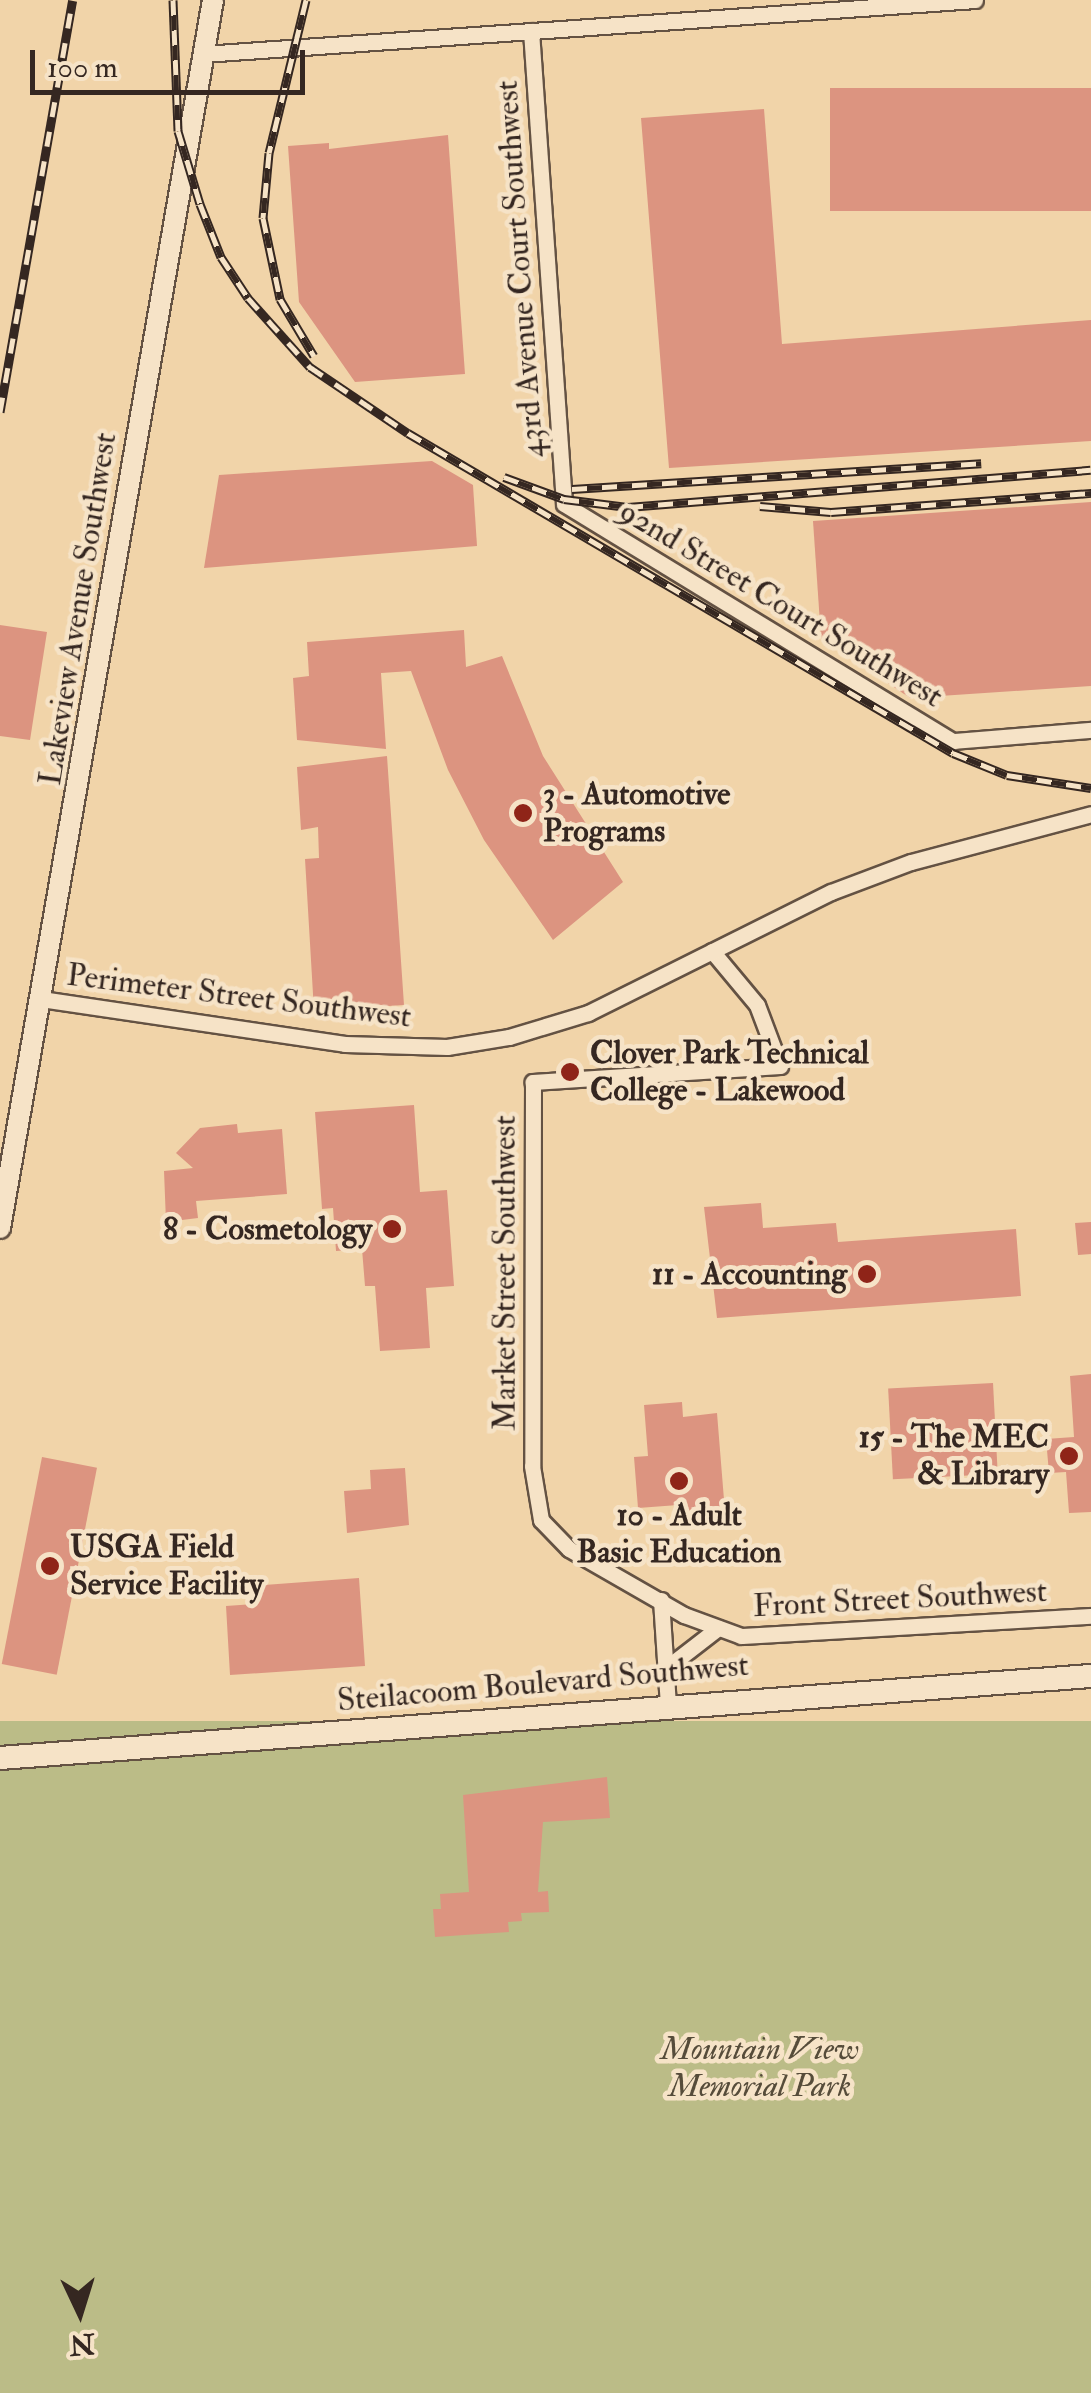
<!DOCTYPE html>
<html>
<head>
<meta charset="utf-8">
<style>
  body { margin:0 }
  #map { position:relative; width:1091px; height:2393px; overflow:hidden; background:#f1d4a9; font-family:"IM FELL Double Pica",serif }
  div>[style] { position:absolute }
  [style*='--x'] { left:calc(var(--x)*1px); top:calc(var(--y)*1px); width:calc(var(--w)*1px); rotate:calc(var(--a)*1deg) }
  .green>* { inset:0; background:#bbbc87; transform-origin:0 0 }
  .building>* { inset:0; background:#dc9480; transform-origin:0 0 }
  .roads { filter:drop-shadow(2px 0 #645243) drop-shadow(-2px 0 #645243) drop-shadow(0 2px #645243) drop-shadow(0 -2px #645243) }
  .minor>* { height:15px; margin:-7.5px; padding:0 7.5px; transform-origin:7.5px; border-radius:7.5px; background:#f6e3c7 }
  .tertiary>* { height:20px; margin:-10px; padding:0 10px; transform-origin:10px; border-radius:10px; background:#f6e3c7 }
  .secondary>* { height:22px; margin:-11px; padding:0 11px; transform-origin:11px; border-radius:11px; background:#f6e3c7 }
  .rail>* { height:9px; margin-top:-4.5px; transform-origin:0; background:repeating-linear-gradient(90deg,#f6e3c7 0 15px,#352721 0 30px); box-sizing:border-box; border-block:2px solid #352721 }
  .dots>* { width:28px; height:28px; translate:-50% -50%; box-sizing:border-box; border:5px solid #f6e3c7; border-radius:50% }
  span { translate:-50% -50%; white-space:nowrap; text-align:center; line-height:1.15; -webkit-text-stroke:9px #f6e3c7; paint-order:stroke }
  .street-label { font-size:32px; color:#352721 }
  .poi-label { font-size:32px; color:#352721; font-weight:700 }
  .left { translate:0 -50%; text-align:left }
  .right { translate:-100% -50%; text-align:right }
  .park-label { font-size:32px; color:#564c3a; font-style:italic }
  .north { position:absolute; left:30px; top:2263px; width:100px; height:100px; -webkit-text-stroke:8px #f6e3c7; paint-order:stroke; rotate:176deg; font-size:28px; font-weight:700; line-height:40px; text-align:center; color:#352721 }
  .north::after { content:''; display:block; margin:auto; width:35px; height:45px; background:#352721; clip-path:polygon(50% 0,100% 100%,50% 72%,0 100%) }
  .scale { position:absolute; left:30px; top:50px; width:275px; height:45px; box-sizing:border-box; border:5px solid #352721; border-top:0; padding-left:12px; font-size:30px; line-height:35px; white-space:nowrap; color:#352721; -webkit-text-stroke:8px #f6e3c7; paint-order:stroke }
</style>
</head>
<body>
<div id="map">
  <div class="green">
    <div style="left:1091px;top:1721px;width:672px;height:1093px;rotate:90deg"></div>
  </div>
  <div class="building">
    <div style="left:1091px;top:88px;width:123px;height:261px;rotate:90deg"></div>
    <div style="clip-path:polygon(764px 109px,782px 344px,1091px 320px,1091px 441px,669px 468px,641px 118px)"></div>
    <div style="clip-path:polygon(448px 135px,465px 374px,355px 382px,299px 302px,288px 146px,329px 143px,329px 149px)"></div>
    <div style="clip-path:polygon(432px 461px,473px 485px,477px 546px,204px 568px,219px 475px)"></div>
    <div style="clip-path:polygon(1091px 502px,1091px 686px,910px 698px,821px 638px,813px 521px)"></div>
    <div style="clip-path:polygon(0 625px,47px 632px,30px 740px,0 736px)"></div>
    <div style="clip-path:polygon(464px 630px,466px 667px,502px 656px,543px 756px,623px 882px,553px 940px,484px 840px,448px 770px,411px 671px,381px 673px,386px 749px,297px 740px,293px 678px,309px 676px,307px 642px)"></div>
    <div style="clip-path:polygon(387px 756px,404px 1005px,314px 1011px,305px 859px,319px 858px,318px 827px,301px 830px,297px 767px)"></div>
    <div style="clip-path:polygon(414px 1105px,420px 1192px,447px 1190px,454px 1286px,426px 1288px,430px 1348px,380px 1351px,375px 1286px,365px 1286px,362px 1249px,336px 1251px,333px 1208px,322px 1209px,315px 1112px)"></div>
    <div style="clip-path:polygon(237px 1124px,238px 1133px,282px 1129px,287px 1194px,196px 1201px,198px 1218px,166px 1222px,164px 1171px,193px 1168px,176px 1153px,200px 1128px)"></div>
    <div style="clip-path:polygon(761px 1203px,763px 1228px,836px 1223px,838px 1242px,1016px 1229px,1021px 1296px,717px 1318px,704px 1207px)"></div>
    <div style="clip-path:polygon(1091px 1222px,1091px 1254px,1078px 1255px,1075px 1223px)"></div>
    <div style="clip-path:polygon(1091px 1374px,1091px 1512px,1069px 1513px,1066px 1472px,1049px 1473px,1046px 1439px,1074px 1437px,1070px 1376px)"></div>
    <div style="left:993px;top:1383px;width:91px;height:105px;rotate:87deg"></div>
    <div style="clip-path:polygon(682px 1402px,683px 1417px,717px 1413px,725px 1512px,679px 1516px,678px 1505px,638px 1508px,634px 1457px,648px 1456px,644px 1405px)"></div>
    <div style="left:42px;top:1457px;width:56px;height:211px;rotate:11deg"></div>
    <div style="clip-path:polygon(405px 1468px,409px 1525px,347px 1533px,344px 1491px,371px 1489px,370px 1470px)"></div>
    <div style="clip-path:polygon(359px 1578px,365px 1666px,230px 1675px,226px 1606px,254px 1604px,252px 1586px)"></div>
    <div style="clip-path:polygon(607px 1777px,610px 1818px,543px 1822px,538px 1892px,548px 1891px,549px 1912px,521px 1913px,522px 1921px,508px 1922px,509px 1932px,435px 1937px,433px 1909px,441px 1909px,440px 1894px,469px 1892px,463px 1795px)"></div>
  </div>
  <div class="roads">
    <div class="minor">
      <div style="--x:531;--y:31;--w:474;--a:86"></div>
      <div style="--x:564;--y:504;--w:456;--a:31.4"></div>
      <div style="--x:953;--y:741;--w:138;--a:-4.6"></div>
      <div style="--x:203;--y:54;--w:774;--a:-4"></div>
      <div style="--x:712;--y:951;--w:70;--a:50.2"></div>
      <div style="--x:757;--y:1005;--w:65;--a:69.3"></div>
      <div style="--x:780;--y:1066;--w:248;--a:176.3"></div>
      <div style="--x:533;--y:1082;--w:384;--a:90.1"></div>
      <div style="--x:532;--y:1466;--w:55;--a:80.5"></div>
      <div style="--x:541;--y:1520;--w:40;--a:46"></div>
      <div style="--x:569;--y:1549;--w:133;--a:29.9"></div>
      <div style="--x:684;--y:1615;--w:61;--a:20.2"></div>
      <div style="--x:741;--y:1636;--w:351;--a:-3.3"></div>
      <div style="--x:41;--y:999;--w:307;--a:8.4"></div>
      <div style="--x:345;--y:1044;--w:102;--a:1.7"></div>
      <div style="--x:447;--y:1047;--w:63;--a:-9.2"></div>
      <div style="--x:509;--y:1037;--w:83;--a:-16.9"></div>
      <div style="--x:588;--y:1013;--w:271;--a:-26.5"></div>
      <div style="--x:831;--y:892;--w:85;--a:-20.6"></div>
      <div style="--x:911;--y:862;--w:186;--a:-14.9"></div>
      <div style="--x:661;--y:1600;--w:105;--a:86.2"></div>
      <div style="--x:665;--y:1669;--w:67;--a:-37.7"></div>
    </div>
    <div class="tertiary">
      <div style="--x:0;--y:1228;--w:1246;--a:-80.16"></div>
    </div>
    <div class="secondary">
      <div style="--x:0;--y:1758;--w:1094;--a:-4.3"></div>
    </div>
  </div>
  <div class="rail">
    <div style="--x:173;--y:0;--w:131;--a:87.8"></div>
    <div style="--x:178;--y:131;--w:76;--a:73.2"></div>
    <div style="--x:200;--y:204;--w:57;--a:68.4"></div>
    <div style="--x:221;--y:257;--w:49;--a:56.6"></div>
    <div style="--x:248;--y:298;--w:93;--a:48.1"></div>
    <div style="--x:310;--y:367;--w:118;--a:34"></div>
    <div style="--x:408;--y:433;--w:632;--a:30.42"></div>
    <div style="--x:953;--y:753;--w:58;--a:22.2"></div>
    <div style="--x:1007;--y:775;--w:85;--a:8.8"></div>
    <div style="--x:306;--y:0;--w:157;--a:103.6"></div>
    <div style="--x:269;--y:153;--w:65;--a:95.3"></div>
    <div style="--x:263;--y:218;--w:83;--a:78.1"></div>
    <div style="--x:280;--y:299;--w:66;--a:59.2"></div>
    <div style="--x:0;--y:412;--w:418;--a:-80"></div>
    <div style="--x:504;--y:477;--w:64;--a:20.1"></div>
    <div style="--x:564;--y:499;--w:64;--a:7.1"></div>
    <div style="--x:628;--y:507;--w:464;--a:-4.6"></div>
    <div style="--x:572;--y:489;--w:410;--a:-3.6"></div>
    <div style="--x:760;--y:506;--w:71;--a:4.8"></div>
    <div style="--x:831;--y:512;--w:261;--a:-4.2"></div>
  </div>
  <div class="dots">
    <div style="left:523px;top:813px;background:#8f2418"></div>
    <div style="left:570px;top:1072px;background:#8f2418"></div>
    <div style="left:392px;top:1229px;background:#8f2418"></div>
    <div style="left:867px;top:1274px;background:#8f2418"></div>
    <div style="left:1069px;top:1456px;background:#8f2418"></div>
    <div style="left:679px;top:1481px;background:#8f2418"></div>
    <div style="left:50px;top:1566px;background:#8f2418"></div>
  </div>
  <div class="street-label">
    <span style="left:520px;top:269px;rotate:-94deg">43rd Avenue Court Southwest</span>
    <span style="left:781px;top:604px;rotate:31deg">92nd Street Court Southwest</span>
    <span style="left:78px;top:609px;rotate:-81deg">Lakeview Avenue Southwest</span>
    <span style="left:239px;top:996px;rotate:7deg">Perimeter Street Southwest</span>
    <span style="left:505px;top:1273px;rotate:-90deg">Market Street Southwest</span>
    <span style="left:900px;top:1599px;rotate:-3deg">Front Street Southwest</span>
    <span style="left:543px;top:1683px;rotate:-5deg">Steilacoom Boulevard Southwest</span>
  </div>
  <div class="poi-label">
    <span class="left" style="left:543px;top:813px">3 - Automotive<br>Programs</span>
    <span class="left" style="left:590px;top:1072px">Clover Park Technical<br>College - Lakewood</span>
    <span class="right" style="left:372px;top:1229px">8 - Cosmetology</span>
    <span class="right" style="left:847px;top:1274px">11 - Accounting</span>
    <span class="right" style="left:1049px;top:1456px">15 - The MEC<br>&amp; Library</span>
    <span style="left:679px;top:1534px">10 - Adult<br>Basic Education</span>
    <span class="left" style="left:70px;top:1566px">USGA Field<br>Service Facility</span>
  </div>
  <div class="park-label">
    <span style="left:760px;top:2068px">Mountain View<br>Memorial Park</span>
  </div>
  <div class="north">N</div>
  <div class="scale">100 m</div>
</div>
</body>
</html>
